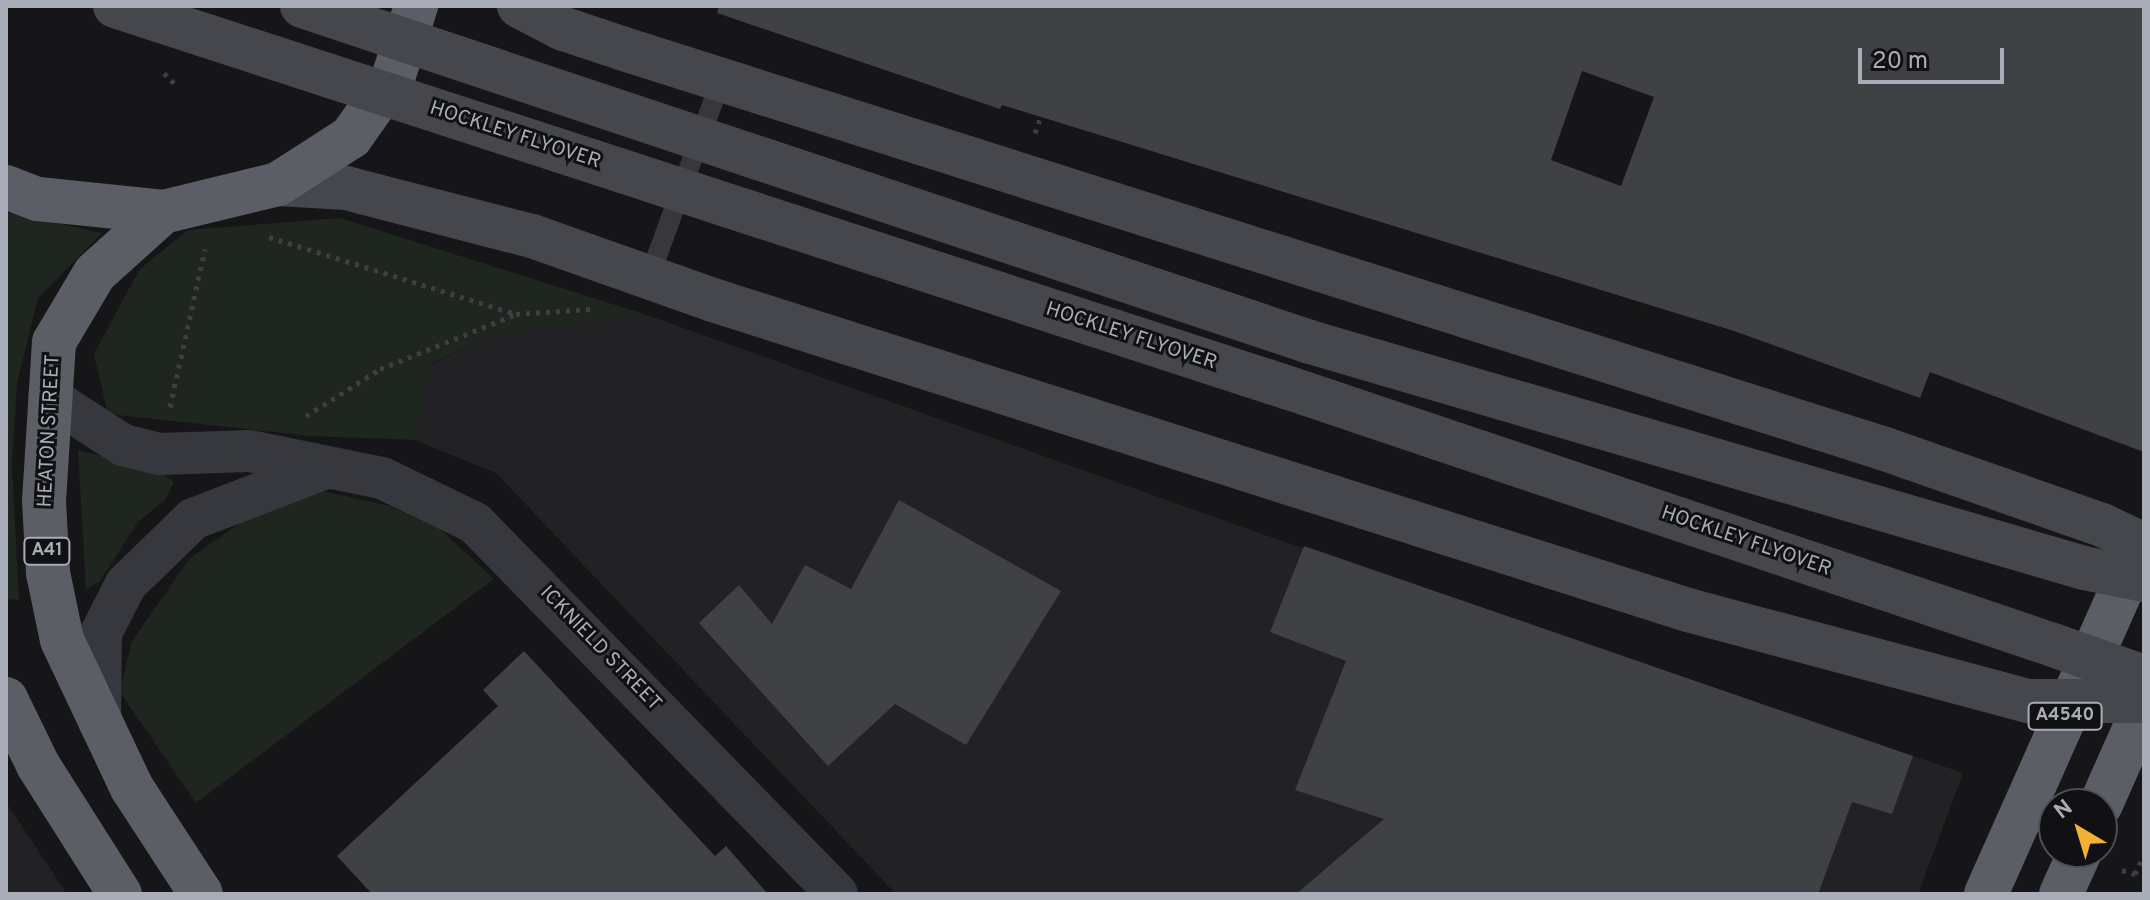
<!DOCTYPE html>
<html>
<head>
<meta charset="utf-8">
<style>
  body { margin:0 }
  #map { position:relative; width:2150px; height:900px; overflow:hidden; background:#161618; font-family:Overpass,sans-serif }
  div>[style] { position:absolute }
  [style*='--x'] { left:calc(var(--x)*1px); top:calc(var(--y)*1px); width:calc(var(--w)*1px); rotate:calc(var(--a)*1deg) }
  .built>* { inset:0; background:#222225 }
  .green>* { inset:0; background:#1e261f }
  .building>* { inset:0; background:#404145 }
  .path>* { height:5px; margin-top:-2.5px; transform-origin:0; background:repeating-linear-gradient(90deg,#3d3f44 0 4px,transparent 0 10px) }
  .service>* { height:20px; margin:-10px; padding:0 10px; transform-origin:10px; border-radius:10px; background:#37383d }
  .minor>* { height:42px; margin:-21px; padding:0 21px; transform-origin:21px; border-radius:21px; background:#37383d }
  .secondary>* { height:44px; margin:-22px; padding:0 22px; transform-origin:22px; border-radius:22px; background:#45474d }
  .trunk>* { height:44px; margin:-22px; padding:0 22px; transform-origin:22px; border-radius:22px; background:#5b5e65 }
  .secondary-bridge>* { height:44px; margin:-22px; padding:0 22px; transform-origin:22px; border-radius:22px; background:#45474d }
  span { translate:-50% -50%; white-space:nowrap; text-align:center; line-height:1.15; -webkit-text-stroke:6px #111113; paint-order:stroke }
  .shield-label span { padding:2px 6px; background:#111113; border:2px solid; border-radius:6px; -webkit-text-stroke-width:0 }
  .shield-label { font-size:18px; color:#a8adb8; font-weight:700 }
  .street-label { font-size:20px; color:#a8adb8 }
  .frame { position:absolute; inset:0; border:8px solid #a8adb8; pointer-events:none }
  .north { position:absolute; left:2038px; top:788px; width:80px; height:80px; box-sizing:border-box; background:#111113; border:2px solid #4d4f55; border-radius:50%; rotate:322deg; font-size:22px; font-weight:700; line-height:32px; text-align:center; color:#a8adb8 }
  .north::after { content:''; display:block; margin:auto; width:28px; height:36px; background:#f2b134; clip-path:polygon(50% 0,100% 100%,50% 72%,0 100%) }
  .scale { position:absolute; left:1858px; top:48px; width:146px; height:36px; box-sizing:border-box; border:4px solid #a8adb8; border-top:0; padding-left:10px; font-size:24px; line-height:28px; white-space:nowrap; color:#a8adb8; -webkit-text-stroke:6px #111113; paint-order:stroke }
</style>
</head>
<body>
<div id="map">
  <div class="built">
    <div style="clip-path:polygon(647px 315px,1265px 535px,1963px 773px,1918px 894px,896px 894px,496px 473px,415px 440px,431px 364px,495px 335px)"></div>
    <div style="clip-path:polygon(6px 802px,67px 894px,6px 894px)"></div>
  </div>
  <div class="green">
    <div style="clip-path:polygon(6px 212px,102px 233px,38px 298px,17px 383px,12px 465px,19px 600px,6px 599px)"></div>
    <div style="clip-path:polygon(340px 218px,647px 315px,495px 335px,432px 363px,415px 440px,310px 436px,108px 414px,94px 354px,139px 270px,188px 230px)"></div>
    <div style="clip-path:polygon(78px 450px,157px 470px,174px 482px,165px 500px,138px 522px,100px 581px,86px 590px)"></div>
    <div style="clip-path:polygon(321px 491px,390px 506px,440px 529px,494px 579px,196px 803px,120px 692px,131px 643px,189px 559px,257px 511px)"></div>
  </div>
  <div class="building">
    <div style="clip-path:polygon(evenodd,719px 6px,2144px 6px,2144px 452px,1930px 372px,1920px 398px,1734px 331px,1002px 105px,1000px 109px,717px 13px,719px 6px,1582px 71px,1654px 97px,1621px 186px,1551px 160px,1582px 71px)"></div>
    <div style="clip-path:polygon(899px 500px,1061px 591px,966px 745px,895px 704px,828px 766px,699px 623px,739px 585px,772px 624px,805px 565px,851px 589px)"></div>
    <div style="clip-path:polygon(1304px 546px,1913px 756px,1892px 814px,1852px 802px,1818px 894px,1296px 894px,1384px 819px,1295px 790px,1346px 661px,1270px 632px)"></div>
    <div style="clip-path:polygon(524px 651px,715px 856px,726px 846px,768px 894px,372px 894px,337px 856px,498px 706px,483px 690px)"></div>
  </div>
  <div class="path">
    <div style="--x:164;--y:73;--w:14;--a:45"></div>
    <div style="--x:1035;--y:133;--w:135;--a:-70.5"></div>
    <div style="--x:269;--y:237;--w:259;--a:17.3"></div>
    <div style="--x:170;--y:407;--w:162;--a:-77.5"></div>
    <div style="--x:306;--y:416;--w:88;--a:-32.4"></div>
    <div style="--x:380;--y:369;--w:147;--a:-22"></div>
    <div style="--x:516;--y:314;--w:76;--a:-3.8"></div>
    <div style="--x:2122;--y:870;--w:14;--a:17"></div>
    <div style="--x:2135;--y:874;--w:21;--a:-65"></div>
  </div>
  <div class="service">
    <div style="--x:649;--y:278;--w:214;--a:-70"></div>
  </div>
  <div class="minor">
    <div style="--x:49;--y:397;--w:88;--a:33"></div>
    <div style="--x:123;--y:445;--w:37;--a:14"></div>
    <div style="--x:159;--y:454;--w:90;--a:-1.9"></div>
    <div style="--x:249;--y:451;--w:136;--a:11.5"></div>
    <div style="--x:382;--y:478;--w:103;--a:25.8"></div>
    <div style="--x:475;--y:523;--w:518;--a:45.7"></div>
    <div style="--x:100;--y:724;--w:91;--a:-89.4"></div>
    <div style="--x:101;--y:633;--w:55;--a:-63"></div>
    <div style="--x:126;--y:584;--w:93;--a:-44.1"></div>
    <div style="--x:193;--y:519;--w:139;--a:-21"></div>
  </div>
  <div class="secondary">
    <div style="--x:519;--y:6;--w:47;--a:27.6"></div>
    <div style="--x:561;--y:28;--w:63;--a:18.4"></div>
    <div style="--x:621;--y:48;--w:1326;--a:17.6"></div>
    <div style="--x:1885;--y:449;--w:230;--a:19.3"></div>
    <div style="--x:278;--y:184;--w:68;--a:3.4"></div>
    <div style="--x:346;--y:188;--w:192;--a:14.5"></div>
    <div style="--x:532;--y:236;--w:192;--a:19.5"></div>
    <div style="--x:713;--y:300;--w:1023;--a:17.64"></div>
    <div style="--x:1688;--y:610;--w:351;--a:15"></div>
    <div style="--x:1310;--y:342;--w:806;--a:16.28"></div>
    <div style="--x:1292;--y:389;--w:803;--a:18.59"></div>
  </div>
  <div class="trunk">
    <div style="--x:6;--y:187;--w:34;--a:21"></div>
    <div style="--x:38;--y:199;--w:126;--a:5.9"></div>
    <div style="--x:163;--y:212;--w:118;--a:-13.7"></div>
    <div style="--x:278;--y:184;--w:87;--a:-32.8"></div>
    <div style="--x:351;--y:137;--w:72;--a:-54.6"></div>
    <div style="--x:393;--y:78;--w:76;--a:-72.3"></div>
    <div style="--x:163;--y:212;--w:91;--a:138.1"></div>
    <div style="--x:95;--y:273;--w:80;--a:120.7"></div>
    <div style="--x:54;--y:342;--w:159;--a:93.6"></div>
    <div style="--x:44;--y:501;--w:72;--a:86.8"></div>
    <div style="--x:48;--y:573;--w:68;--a:78.2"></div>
    <div style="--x:62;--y:640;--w:164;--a:64.7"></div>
    <div style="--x:132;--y:788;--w:126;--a:56.9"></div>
    <div style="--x:6;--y:699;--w:73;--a:64.1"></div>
    <div style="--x:38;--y:765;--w:153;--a:57.6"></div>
    <div style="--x:2101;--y:804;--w:106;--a:-66.1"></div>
    <div style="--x:1986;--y:894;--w:385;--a:-66"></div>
    <div style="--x:2061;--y:894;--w:46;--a:-65.7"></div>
  </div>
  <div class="secondary-bridge">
    <div style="--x:115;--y:6;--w:1238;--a:18.03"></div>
    <div style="--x:302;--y:6;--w:1063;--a:18.43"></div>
    <div style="--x:2102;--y:525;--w:47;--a:25.5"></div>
    <div style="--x:2084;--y:568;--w:61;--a:11.3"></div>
    <div style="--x:2053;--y:645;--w:96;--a:19.4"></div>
    <div style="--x:2027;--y:701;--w:117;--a:0"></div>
  </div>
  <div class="shield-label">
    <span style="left:47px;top:551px">A41</span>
    <span style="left:2065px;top:716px">A4540</span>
  </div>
  <div class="street-label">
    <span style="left:515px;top:136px;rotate:18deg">HOCKLEY FLYOVER</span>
    <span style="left:1131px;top:337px;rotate:18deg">HOCKLEY FLYOVER</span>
    <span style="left:50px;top:431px;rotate:-87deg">HEATON STREET</span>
    <span style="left:1746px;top:542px;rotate:19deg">HOCKLEY FLYOVER</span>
    <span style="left:600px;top:649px;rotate:46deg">ICKNIELD STREET</span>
  </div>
  <div class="frame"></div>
  <div class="north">N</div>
  <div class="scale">20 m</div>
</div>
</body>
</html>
